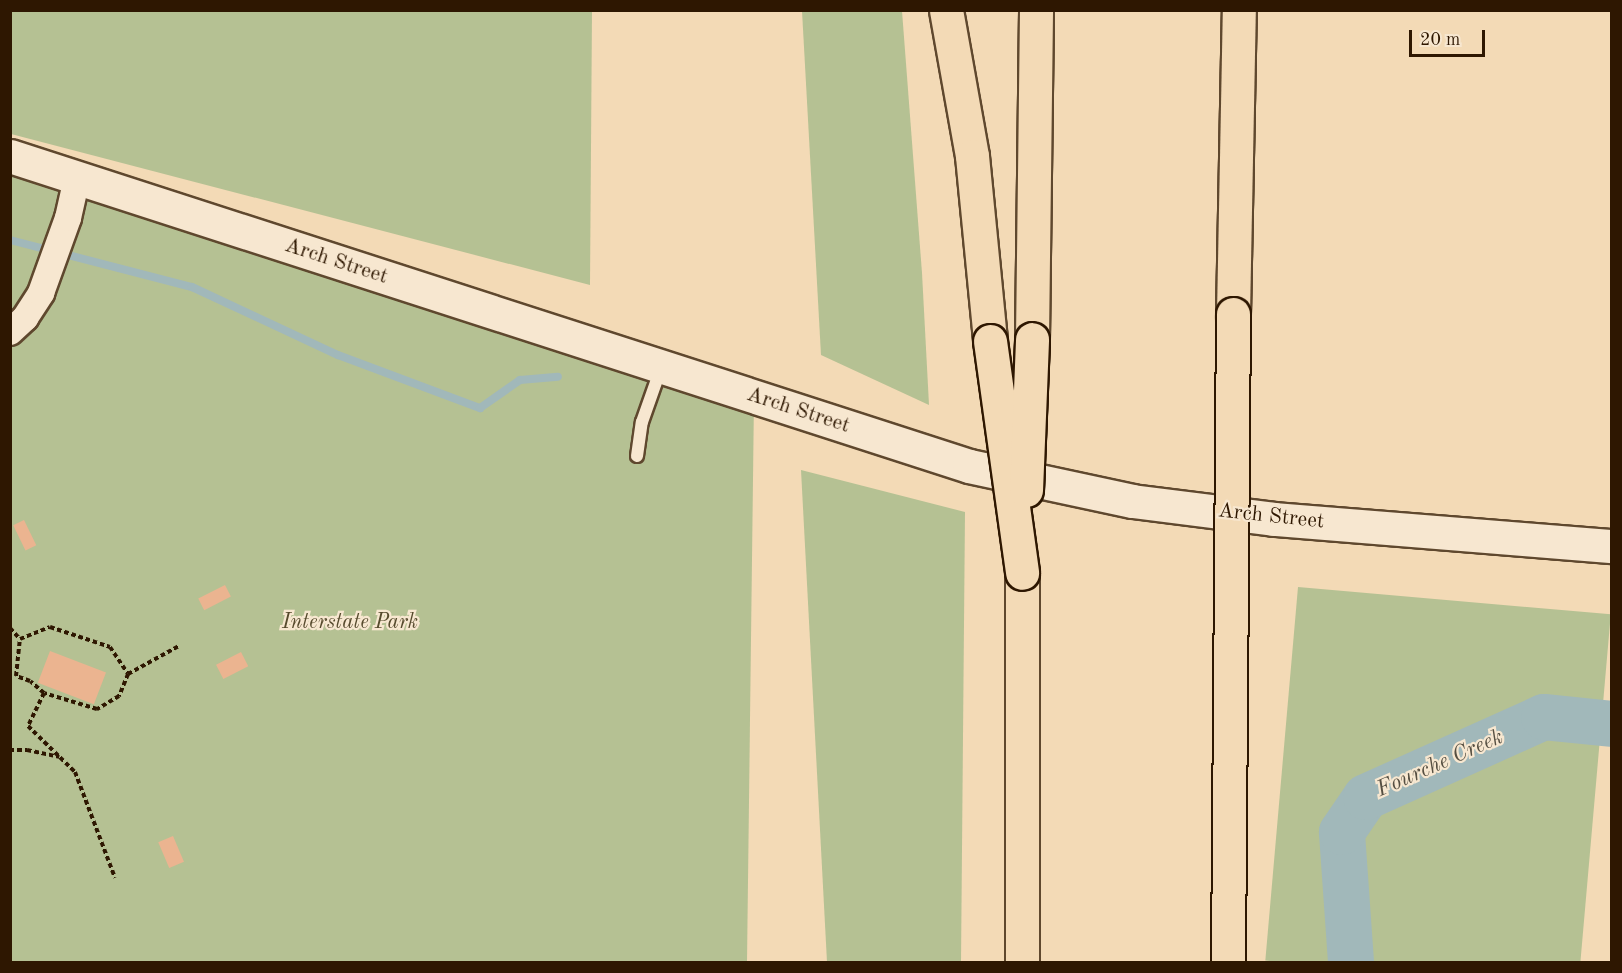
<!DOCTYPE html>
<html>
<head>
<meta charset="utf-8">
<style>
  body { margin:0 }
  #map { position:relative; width:1622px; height:973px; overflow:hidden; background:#f3dab6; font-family:"Old Standard TT",serif }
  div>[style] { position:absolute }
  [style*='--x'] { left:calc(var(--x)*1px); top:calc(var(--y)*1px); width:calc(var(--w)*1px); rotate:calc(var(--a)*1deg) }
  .green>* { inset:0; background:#b5c193; transform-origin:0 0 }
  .stream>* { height:8px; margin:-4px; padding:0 4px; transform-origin:4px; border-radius:4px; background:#a1b8ba }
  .river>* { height:46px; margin:-23px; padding:0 23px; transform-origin:23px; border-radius:23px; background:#a1b8ba }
  .building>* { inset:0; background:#ebb490; transform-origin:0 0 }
  .path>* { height:4px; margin-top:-2px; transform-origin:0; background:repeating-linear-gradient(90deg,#2e1701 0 4.5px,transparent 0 7.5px) }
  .roads { filter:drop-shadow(2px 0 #5f482e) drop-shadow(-2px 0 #5f482e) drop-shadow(0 2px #5f482e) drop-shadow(0 -2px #5f482e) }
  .service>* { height:12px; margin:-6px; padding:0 6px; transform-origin:6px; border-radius:6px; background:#f7e7d0 }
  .minor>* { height:26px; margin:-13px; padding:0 13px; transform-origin:13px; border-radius:13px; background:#f7e7d0 }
  .secondary>* { height:33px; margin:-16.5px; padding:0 16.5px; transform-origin:16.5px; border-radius:16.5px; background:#f7e7d0 }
  .motorway>* { height:33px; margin:-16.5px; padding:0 16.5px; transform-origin:16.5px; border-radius:16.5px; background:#f3dab6 }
  .bridges { filter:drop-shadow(2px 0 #2e1701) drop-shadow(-2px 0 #2e1701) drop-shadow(0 2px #2e1701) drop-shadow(0 -2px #2e1701) }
  .motorway-bridge>* { height:33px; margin:-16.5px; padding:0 16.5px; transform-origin:16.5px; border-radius:16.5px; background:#f3dab6 }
  span { translate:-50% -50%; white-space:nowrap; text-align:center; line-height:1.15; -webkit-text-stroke:4.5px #f7e7d0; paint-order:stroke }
  .street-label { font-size:21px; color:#2e1701 }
  .park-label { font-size:21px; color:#564a2d; font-style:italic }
  .water-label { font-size:22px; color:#564f42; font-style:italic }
  .frame { position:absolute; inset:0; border:12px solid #2e1701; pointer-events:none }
  .scale { position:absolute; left:1409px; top:30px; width:76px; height:27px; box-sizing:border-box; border:3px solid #2e1701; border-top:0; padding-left:8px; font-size:18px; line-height:21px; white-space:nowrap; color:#2e1701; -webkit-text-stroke:4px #f7e7d0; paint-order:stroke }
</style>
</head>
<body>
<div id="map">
  <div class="green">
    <div style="clip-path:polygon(10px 11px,592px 11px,590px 285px,11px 134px)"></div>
    <div style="clip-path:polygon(802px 11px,902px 11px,922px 273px,929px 405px,821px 355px)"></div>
    <div style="clip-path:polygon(11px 156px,754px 398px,747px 962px,11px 962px)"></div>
    <div style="clip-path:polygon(801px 470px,965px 512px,961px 962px,827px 962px)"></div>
    <div style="left:1298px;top:587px;width:314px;height:375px;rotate:5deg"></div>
  </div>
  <div class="stream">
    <div style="--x:10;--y:240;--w:188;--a:14.5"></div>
    <div style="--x:192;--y:287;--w:161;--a:25"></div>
    <div style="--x:338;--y:355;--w:152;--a:20.5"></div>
    <div style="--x:480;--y:408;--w:49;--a:-35"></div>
    <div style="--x:520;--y:380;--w:38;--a:-5"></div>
  </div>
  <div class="river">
    <div style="--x:1351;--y:962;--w:130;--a:-94"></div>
    <div style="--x:1342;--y:832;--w:42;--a:-55.6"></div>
    <div style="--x:1366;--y:797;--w:195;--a:-24.2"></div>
    <div style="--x:1544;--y:717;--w:68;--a:5.9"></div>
  </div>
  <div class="building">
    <div style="left:24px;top:520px;width:28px;height:12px;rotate:64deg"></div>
    <div style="left:225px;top:585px;width:13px;height:30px;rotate:63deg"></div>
    <div style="left:50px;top:651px;width:60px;height:34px;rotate:21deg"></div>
    <div style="left:241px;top:652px;width:16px;height:28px;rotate:63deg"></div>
    <div style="left:173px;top:836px;width:28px;height:16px;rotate:67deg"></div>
  </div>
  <div class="path">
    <div style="--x:10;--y:628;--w:15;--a:48"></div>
    <div style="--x:128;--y:674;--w:24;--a:112"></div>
    <div style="--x:119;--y:696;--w:26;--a:149"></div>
    <div style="--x:97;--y:709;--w:55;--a:-163.2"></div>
    <div style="--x:44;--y:693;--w:18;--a:-139"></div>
    <div style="--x:30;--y:681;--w:15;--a:-160"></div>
    <div style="--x:16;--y:676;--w:37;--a:-84"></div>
    <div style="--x:20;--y:639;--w:32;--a:-22"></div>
    <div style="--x:50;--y:627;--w:63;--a:18.4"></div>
    <div style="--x:110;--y:647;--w:32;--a:56"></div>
    <div style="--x:128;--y:674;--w:58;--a:-28.8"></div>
    <div style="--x:44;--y:693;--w:37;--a:116"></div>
    <div style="--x:28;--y:726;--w:66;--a:44.4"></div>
    <div style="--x:75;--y:772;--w:113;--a:69.3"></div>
    <div style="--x:10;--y:750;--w:17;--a:0"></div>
    <div style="--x:27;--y:750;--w:33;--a:12"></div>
  </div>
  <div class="roads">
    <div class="service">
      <div style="--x:637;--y:456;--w:34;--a:-82"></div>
      <div style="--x:642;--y:422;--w:57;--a:-70.6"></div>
    </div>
    <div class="minor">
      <div style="--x:10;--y:332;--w:21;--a:-43"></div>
      <div style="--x:25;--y:318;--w:30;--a:-57"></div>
      <div style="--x:41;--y:293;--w:80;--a:-70.2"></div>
      <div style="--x:68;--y:218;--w:41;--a:-77.3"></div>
    </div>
    <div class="secondary">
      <div style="--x:10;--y:156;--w:1008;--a:17.91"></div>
      <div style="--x:969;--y:466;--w:167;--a:12.1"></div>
      <div style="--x:1132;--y:501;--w:143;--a:7.2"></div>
      <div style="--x:1274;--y:519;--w:339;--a:4.6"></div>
    </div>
    <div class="motorway">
      <div style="--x:946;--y:10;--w:148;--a:79.9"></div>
      <div style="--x:972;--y:156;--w:186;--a:84.4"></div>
      <div style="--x:1233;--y:314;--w:304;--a:-88.9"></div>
      <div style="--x:1032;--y:339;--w:329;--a:-89.3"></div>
      <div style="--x:1022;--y:573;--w:389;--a:90"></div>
    </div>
  </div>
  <div class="bridges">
    <div class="motorway-bridge">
      <div style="--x:990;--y:341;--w:234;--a:82.1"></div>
      <div style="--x:1026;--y:490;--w:151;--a:-87.7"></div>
      <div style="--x:1228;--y:962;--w:648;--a:-89.56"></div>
    </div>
  </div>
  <div class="street-label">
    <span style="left:336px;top:262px;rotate:18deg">Arch Street</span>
    <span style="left:798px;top:411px;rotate:18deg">Arch Street</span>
    <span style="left:1271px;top:517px;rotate:6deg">Arch Street</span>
  </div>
  <div class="park-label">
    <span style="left:350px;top:623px">Interstate Park</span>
  </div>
  <div class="water-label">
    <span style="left:1440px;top:764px;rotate:-24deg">Fourche Creek</span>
  </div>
  <div class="frame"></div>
  <div class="scale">20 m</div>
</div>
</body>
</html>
